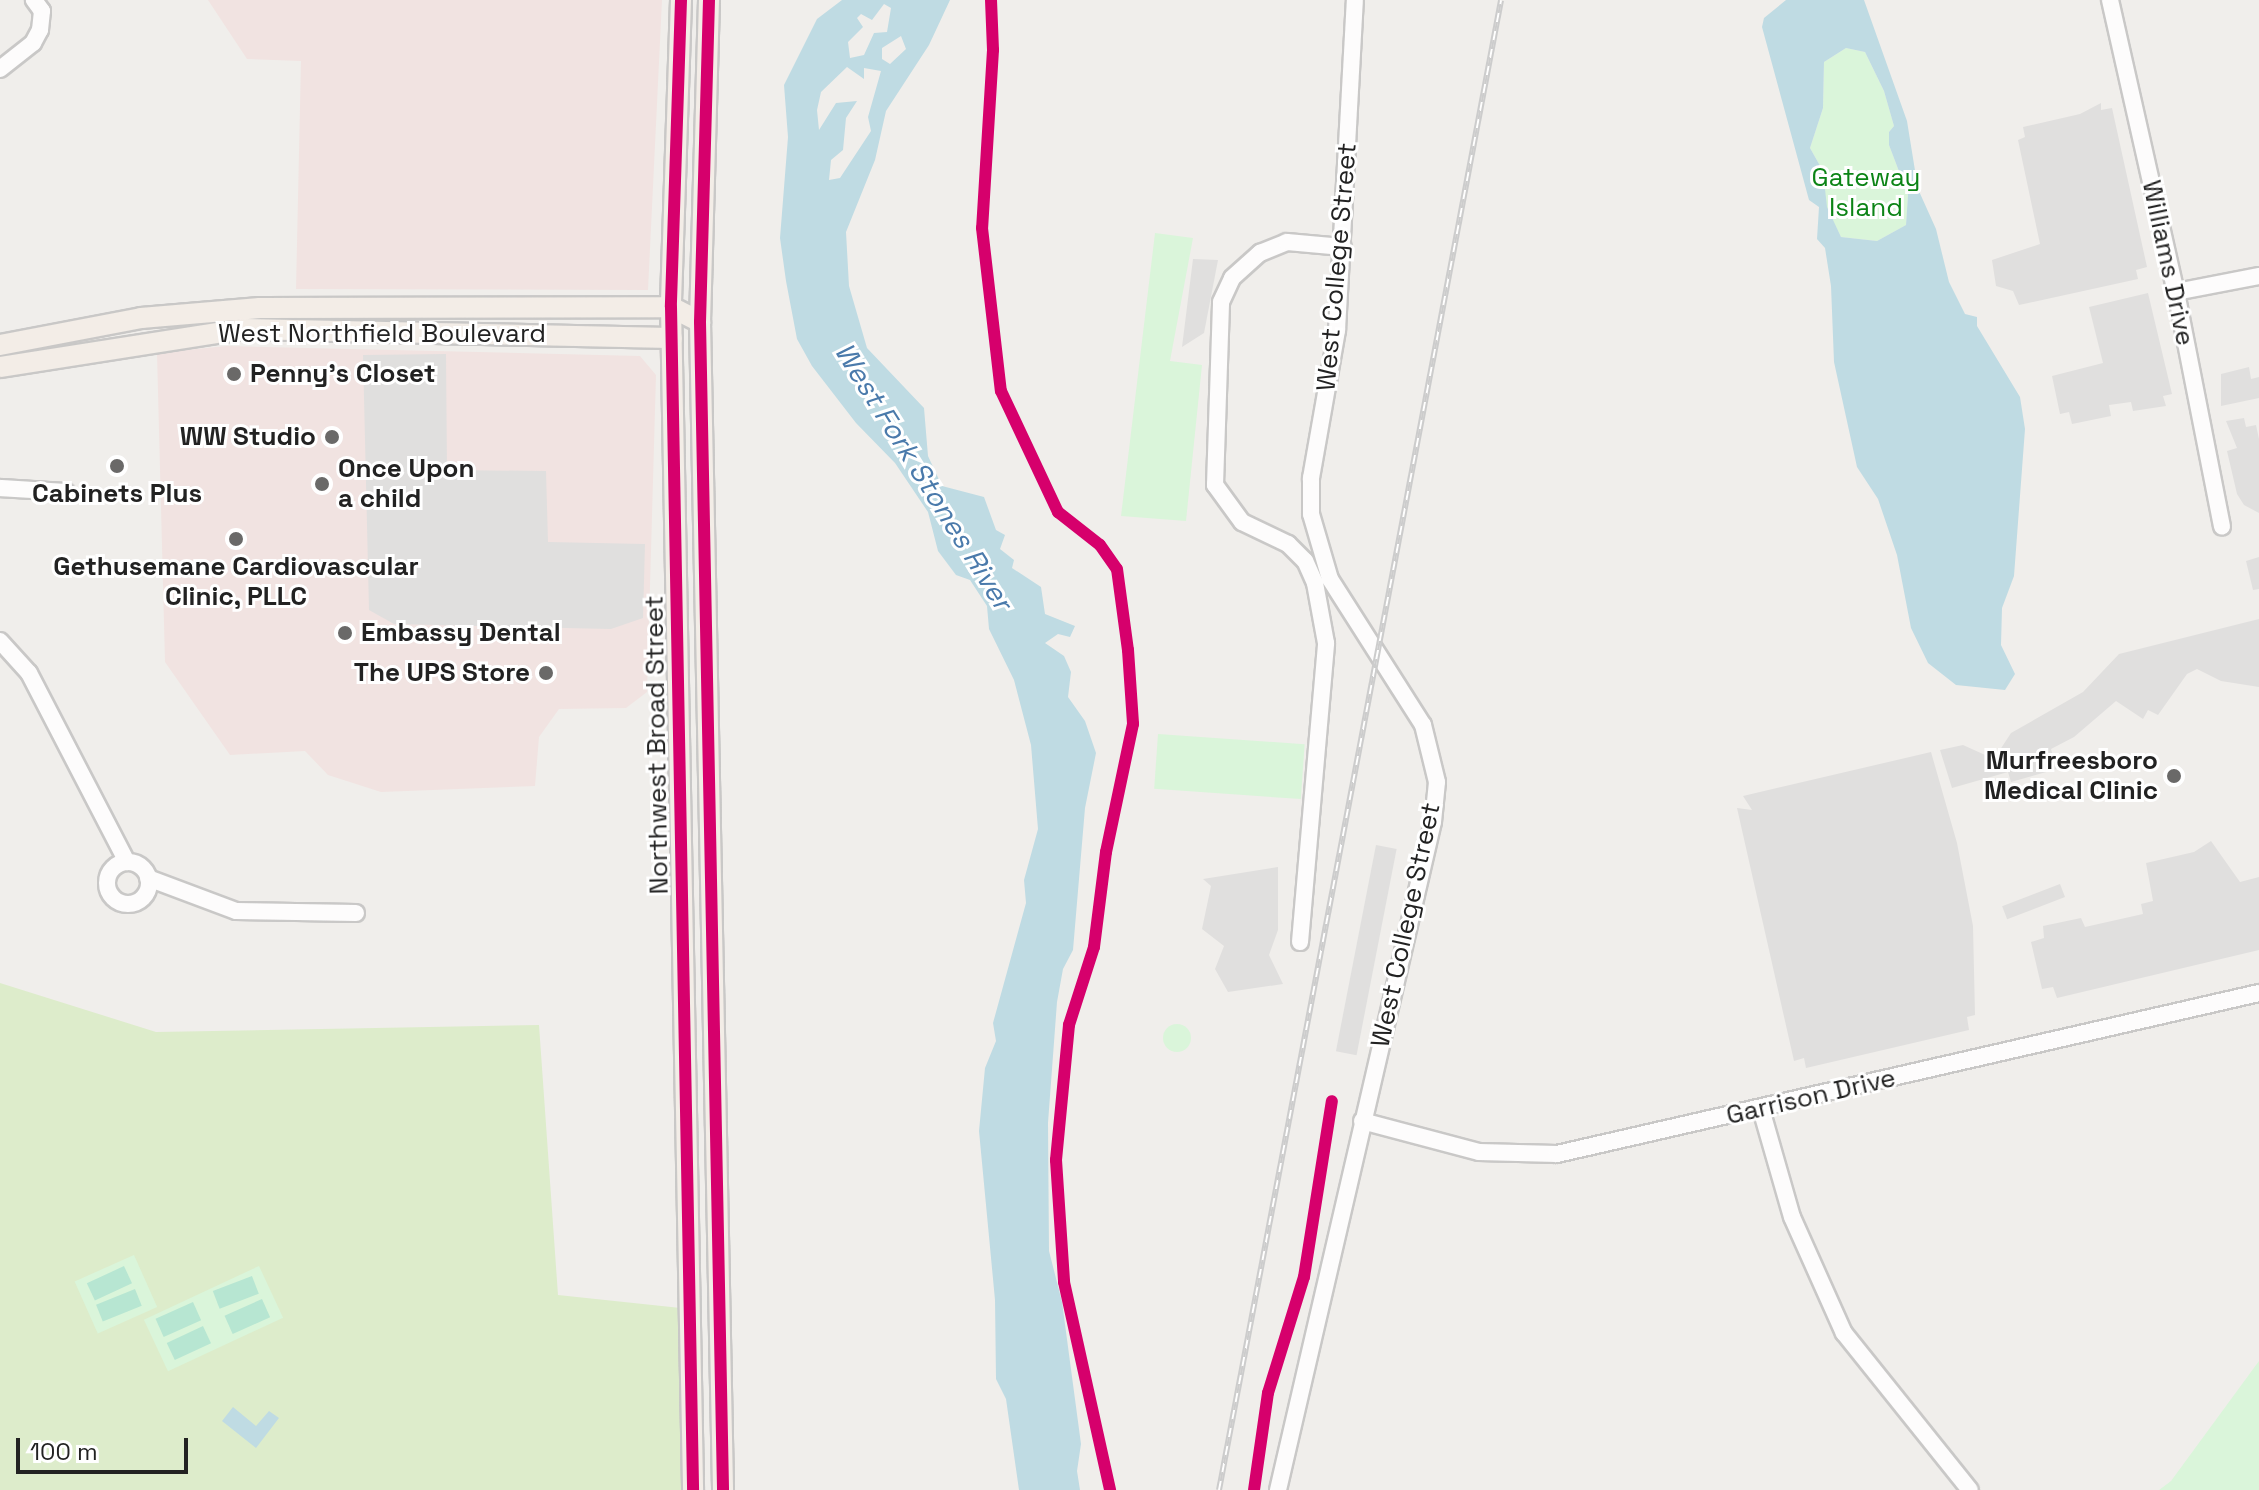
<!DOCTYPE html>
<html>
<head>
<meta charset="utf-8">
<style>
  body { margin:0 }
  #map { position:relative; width:2259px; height:1490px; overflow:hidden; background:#f0eeeb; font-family:"Space Grotesk",sans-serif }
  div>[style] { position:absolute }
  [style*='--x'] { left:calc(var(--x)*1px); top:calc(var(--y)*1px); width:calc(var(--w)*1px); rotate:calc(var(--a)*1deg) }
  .commercial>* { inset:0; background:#f1e3e1 }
  .grass>* { inset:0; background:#ddeccb }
  .park>* { inset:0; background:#daf5da; transform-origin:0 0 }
  .round { border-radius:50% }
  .pitch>* { inset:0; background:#b7e6d2; transform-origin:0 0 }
  .parking>* { inset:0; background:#e0dfde; transform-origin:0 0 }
  .water>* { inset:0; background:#bfdbe3 }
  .roads { filter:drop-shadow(2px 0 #c9c8c7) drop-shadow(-2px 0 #c9c8c7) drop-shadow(0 2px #c9c8c7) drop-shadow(0 -2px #c9c8c7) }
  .minor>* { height:16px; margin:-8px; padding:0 8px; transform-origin:8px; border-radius:8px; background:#fdfcfc }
  .minor>.ring { margin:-8px; padding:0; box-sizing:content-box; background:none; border:16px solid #fdfcfc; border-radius:50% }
  .major>* { height:20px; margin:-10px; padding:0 10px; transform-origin:10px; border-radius:10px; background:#f3ede7 }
  .rail>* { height:6px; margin-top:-3px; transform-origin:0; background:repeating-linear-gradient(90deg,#fff 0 9px,#ccc 0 18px); box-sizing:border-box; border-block:2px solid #ccc }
  .cycleway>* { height:12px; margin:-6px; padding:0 6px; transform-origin:6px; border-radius:6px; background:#d6006c }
  .dots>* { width:22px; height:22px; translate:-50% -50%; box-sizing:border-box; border:4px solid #fff; border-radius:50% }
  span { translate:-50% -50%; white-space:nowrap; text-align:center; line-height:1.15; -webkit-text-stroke:6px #fff; paint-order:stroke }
  .park-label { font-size:26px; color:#0c8416 }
  .street-label { font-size:26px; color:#222 }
  .poi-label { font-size:26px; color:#222; font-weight:700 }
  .left { translate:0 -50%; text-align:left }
  .right { translate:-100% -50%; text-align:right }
  .water-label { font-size:28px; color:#4a7aab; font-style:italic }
  .scale { position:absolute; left:16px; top:1438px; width:172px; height:36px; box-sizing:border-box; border:4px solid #222; border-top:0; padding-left:10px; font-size:24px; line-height:28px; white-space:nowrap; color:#222; -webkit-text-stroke:6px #fff; paint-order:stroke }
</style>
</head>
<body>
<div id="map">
  <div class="commercial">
    <div style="clip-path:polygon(208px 0,662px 0,648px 290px,296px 289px,301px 61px,247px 59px)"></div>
    <div style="clip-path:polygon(226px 346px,640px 356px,656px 375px,647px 692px,626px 708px,559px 709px,539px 737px,535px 786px,381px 792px,328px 775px,305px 751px,230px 755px,165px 662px,157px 353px)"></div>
  </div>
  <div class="grass">
    <div style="clip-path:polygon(0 983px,156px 1032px,539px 1025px,558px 1295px,690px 1309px,687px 1490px,0 1490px)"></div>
  </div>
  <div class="park">
    <div style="clip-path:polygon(1846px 48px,1865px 52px,1884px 91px,1894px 126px,1889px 132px,1889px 145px,1908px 195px,1906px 225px,1877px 241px,1841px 237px,1826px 207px,1823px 171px,1810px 148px,1823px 108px,1824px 62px)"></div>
    <div style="clip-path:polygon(1155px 233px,1193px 238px,1170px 361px,1202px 365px,1186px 521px,1121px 516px)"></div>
    <div style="left:1158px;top:734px;width:147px;height:55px;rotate:4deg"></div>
    <div class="round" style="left:1163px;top:1024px;width:28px;height:28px"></div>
    <div style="left:134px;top:1255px;width:57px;height:65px;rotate:66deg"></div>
    <div style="left:259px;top:1266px;width:57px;height:127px;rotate:65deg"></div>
    <div style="clip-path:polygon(2259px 1361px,2259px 1490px,2159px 1490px,2171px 1481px)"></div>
  </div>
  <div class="pitch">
    <div style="left:124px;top:1266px;width:19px;height:41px;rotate:65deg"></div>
    <div style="left:252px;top:1276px;width:19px;height:42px;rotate:69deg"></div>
    <div style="left:135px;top:1289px;width:18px;height:42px;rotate:68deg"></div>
    <div style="left:262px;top:1299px;width:20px;height:41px;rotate:66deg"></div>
    <div style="left:193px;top:1302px;width:20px;height:41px;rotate:66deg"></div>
    <div style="left:203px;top:1326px;width:19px;height:40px;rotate:65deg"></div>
  </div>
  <div class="parking">
    <div style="clip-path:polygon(2101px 103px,2101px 110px,2112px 108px,2147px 267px,2136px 270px,2138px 279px,2019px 305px,2013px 291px,1996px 286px,1992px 260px,2040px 244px,2018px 140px,2025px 137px,2023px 127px,2080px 114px)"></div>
    <div style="clip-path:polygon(1193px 259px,1218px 260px,1204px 333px,1182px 347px)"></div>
    <div style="clip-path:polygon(2148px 293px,2172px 394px,2163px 396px,2166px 406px,2133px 411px,2131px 402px,2109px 405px,2111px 416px,2072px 424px,2069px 412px,2060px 414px,2052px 376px,2103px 363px,2089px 307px)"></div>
    <div style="clip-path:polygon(446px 354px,447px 470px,546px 471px,548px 542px,645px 544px,643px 618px,611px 629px,394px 624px,369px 610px,363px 355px)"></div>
    <div style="clip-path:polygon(2249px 367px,2251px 379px,2259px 377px,2259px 398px,2221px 406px,2221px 374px)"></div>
    <div style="clip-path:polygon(2244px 418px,2246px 427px,2256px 425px,2259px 439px,2259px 513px,2244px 505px,2237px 494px,2227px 451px,2237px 448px,2226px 421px)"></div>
    <div style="clip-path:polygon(2259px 557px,2259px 589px,2253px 590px,2246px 561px)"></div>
    <div style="clip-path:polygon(2259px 619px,2259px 687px,2221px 681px,2197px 669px,2187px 674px,2158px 715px,2148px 710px,2143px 719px,2116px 701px,2074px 737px,2051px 749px,2057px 769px,2011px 782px,2008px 772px,1952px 788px,1940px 750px,1963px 745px,1994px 759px,2011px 733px,2083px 692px,2119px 654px)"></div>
    <div style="clip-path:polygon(1931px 752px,1957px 843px,1973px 926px,1975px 1015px,1967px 1017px,1969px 1030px,1806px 1068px,1804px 1058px,1794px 1061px,1737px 808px,1752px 810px,1743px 796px)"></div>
    <div style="clip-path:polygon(2211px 841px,2240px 882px,2259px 877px,2259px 950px,2057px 998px,2053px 987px,2042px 989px,2031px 942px,2044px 938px,2043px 926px,2081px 918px,2085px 927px,2143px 914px,2141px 904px,2153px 901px,2146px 863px,2194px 852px)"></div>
    <div style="left:1376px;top:845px;width:21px;height:210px;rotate:11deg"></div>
    <div style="clip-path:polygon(1278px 867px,1278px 930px,1269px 955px,1283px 984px,1228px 992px,1215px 969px,1224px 946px,1202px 929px,1211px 886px,1203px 879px)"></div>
    <div style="left:2060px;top:884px;width:14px;height:62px;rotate:69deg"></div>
  </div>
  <div class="water">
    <div style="clip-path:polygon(evenodd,842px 0,950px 0,929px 45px,886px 111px,875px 160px,846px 232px,849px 286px,867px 348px,924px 408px,928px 456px,942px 486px,984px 497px,996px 530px,1005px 535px,1000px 549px,1014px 560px,1012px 568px,1041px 587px,1045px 614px,1075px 626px,1070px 637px,1058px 634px,1045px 643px,1064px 656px,1071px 672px,1068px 697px,1085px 721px,1096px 753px,1085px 808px,1073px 950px,1063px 969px,1057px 1002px,1048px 1123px,1049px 1251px,1062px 1302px,1081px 1444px,1077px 1471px,1080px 1490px,1019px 1490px,1006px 1399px,996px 1379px,995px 1300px,979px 1131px,985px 1068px,996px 1041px,993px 1023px,1026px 903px,1024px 880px,1038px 829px,1031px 745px,1014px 680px,989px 629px,987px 606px,970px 580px,956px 575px,938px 551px,928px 512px,895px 463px,856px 423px,812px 366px,797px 339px,786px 281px,780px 238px,788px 137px,784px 85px,817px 19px,842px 0,884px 4px,891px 8px,887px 32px,874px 33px,864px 55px,850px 58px,848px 42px,863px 27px,857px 18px,861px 14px,872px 20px,884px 4px,842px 0,901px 36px,906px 49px,890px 64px,882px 59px,882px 48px,901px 36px,842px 0,847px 67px,864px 79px,864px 68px,881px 71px,868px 117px,871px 131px,840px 178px,829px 180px,831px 160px,843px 150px,846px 118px,857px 101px,836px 103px,819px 130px,817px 110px,821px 92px,847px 67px)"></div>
    <div style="clip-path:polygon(evenodd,1786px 0,1864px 0,1907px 121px,1918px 189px,1936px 229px,1949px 282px,1965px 314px,1977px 317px,1977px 326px,2020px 397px,2025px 429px,2014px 576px,2002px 608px,2001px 645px,2015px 674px,2005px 690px,1956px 685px,1928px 663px,1911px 628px,1897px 555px,1878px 499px,1857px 467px,1834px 362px,1831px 286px,1825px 248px,1817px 239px,1819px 207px,1809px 200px,1762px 27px,1764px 18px,1786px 0,1846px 48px,1865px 52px,1884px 91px,1894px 126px,1889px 132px,1889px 145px,1908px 195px,1906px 225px,1877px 241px,1841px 237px,1827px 207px,1823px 171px,1810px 148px,1823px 108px,1824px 62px,1846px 48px)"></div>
    <div style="clip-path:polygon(233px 1407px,256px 1426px,269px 1411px,279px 1418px,256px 1448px,222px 1421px)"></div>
  </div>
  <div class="roads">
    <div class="minor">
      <div style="--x:2110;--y:0;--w:299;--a:77.3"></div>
      <div style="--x:2176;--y:292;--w:239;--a:78.9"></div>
      <div style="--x:0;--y:69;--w:42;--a:-38.2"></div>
      <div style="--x:33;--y:43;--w:15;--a:-62"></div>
      <div style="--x:40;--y:30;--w:19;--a:-84"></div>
      <div style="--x:42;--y:11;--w:14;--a:-126"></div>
      <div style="--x:2176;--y:292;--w:85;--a:-10.9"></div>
      <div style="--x:0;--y:488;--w:66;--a:3.5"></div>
      <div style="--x:0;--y:641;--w:43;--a:47.8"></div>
      <div style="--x:29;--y:673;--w:213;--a:62.6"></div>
      <div class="ring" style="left:107px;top:862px;width:26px;height:26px"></div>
      <div style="--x:148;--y:878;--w:94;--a:20.6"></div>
      <div style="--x:236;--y:911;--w:120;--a:1"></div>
      <div style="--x:1300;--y:942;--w:300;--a:-85"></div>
      <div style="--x:1326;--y:643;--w:61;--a:-100.4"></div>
      <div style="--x:1315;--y:583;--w:24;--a:-114"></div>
      <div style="--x:1305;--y:561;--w:24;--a:-135"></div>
      <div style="--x:1288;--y:544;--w:51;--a:-154.4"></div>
      <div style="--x:1242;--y:522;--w:46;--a:-126.1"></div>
      <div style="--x:1215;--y:485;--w:183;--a:-88.1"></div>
      <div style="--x:1221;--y:302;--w:26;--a:-65"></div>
      <div style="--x:1232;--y:278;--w:38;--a:-42"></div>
      <div style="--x:1260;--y:253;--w:29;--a:-22"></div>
      <div style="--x:1287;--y:242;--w:56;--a:5.1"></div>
      <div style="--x:1761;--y:1109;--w:112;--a:74"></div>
      <div style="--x:1792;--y:1217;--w:127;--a:65.9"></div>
      <div style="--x:1844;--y:1333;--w:201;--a:51.3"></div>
      <div style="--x:1362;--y:1121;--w:121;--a:14.8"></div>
      <div style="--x:1479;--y:1152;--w:78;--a:1.5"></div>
      <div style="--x:1557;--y:1154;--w:720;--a:-12.92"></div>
      <div style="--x:1278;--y:1490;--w:686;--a:-76.94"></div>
      <div style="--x:1433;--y:822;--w:40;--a:-84.3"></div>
      <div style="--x:1437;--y:782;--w:59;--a:-103.8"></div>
      <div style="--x:1423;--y:725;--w:173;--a:-122.5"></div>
      <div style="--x:1330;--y:579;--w:68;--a:-106.3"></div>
      <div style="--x:1311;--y:514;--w:36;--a:-90"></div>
      <div style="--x:1311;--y:478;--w:150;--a:-80"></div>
      <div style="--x:1337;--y:330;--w:330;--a:-86.9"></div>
    </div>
    <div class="major">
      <div style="--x:681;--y:0;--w:307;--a:91.9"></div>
      <div style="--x:671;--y:307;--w:1183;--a:88.93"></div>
      <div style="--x:709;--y:0;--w:322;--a:91.6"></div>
      <div style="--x:700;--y:322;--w:1168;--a:88.87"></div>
      <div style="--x:0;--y:345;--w:144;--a:-10.8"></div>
      <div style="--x:141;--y:318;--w:119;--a:-4.8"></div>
      <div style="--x:260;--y:308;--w:411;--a:-0.1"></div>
      <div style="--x:671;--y:307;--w:33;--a:27"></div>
      <div style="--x:0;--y:367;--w:246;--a:-8.9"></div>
      <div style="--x:243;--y:329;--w:429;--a:1.2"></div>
    </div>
  </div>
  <div class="rail">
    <div style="--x:1219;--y:1490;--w:1516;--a:-79.28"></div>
  </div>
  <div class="cycleway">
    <div style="--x:681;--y:0;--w:307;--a:91.9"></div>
    <div style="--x:671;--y:307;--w:1183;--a:88.93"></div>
    <div style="--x:709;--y:0;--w:322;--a:91.6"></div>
    <div style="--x:700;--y:322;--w:1168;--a:88.87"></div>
    <div style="--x:991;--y:0;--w:50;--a:87.7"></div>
    <div style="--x:993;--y:50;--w:178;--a:93.5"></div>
    <div style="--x:982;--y:228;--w:164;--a:83.4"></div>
    <div style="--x:1001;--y:391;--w:134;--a:64.8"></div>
    <div style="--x:1058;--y:512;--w:53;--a:38.2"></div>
    <div style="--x:1100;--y:545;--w:29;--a:55"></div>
    <div style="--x:1117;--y:569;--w:82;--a:82.3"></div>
    <div style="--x:1128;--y:650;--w:74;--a:86.1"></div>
    <div style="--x:1133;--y:724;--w:131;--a:101.9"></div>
    <div style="--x:1106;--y:852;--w:96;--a:97.2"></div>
    <div style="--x:1094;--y:947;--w:82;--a:107.8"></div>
    <div style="--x:1069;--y:1025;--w:136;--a:95.5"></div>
    <div style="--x:1056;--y:1160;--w:122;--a:86.2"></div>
    <div style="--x:1064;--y:1282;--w:213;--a:77.5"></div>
    <div style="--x:1254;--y:1490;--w:98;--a:-81.8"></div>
    <div style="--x:1268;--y:1393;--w:121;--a:-72.8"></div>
    <div style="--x:1304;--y:1277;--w:178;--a:-81"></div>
  </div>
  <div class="dots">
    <div style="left:234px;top:374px;background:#6a6968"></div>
    <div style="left:332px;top:437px;background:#6a6968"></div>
    <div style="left:117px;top:466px;background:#6a6968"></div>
    <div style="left:322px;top:484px;background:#6a6968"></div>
    <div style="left:236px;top:539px;background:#6a6968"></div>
    <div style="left:345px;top:633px;background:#6a6968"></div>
    <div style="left:546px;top:673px;background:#6a6968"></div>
    <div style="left:2174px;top:776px;background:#6a6968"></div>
  </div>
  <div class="park-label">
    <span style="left:1866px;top:193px">Gateway<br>Island</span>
  </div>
  <div class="street-label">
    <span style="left:2168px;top:263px;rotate:78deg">Williams Drive</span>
    <span style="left:1337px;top:267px;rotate:-85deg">West College Street</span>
    <span style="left:382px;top:334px">West Northfield Boulevard</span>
    <span style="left:657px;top:745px;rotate:-91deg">Northwest Broad Street</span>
    <span style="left:1406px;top:925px;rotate:-78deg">West College Street</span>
    <span style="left:1811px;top:1097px;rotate:-13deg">Garrison Drive</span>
  </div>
  <div class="poi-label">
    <span class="left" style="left:250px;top:374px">Penny's Closet</span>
    <span class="right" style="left:316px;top:437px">WW Studio</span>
    <span class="left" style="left:338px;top:484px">Once Upon<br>a child</span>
    <span style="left:117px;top:494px">Cabinets Plus</span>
    <span style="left:236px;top:582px">Gethusemane Cardiovascular<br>Clinic, PLLC</span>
    <span class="left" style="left:361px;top:633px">Embassy Dental</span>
    <span class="right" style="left:530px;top:673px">The UPS Store</span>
    <span class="right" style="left:2158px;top:776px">Murfreesboro<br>Medical Clinic</span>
  </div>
  <div class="water-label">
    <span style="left:924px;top:476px;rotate:58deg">West Fork Stones River</span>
  </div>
  <div class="scale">100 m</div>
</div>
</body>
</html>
